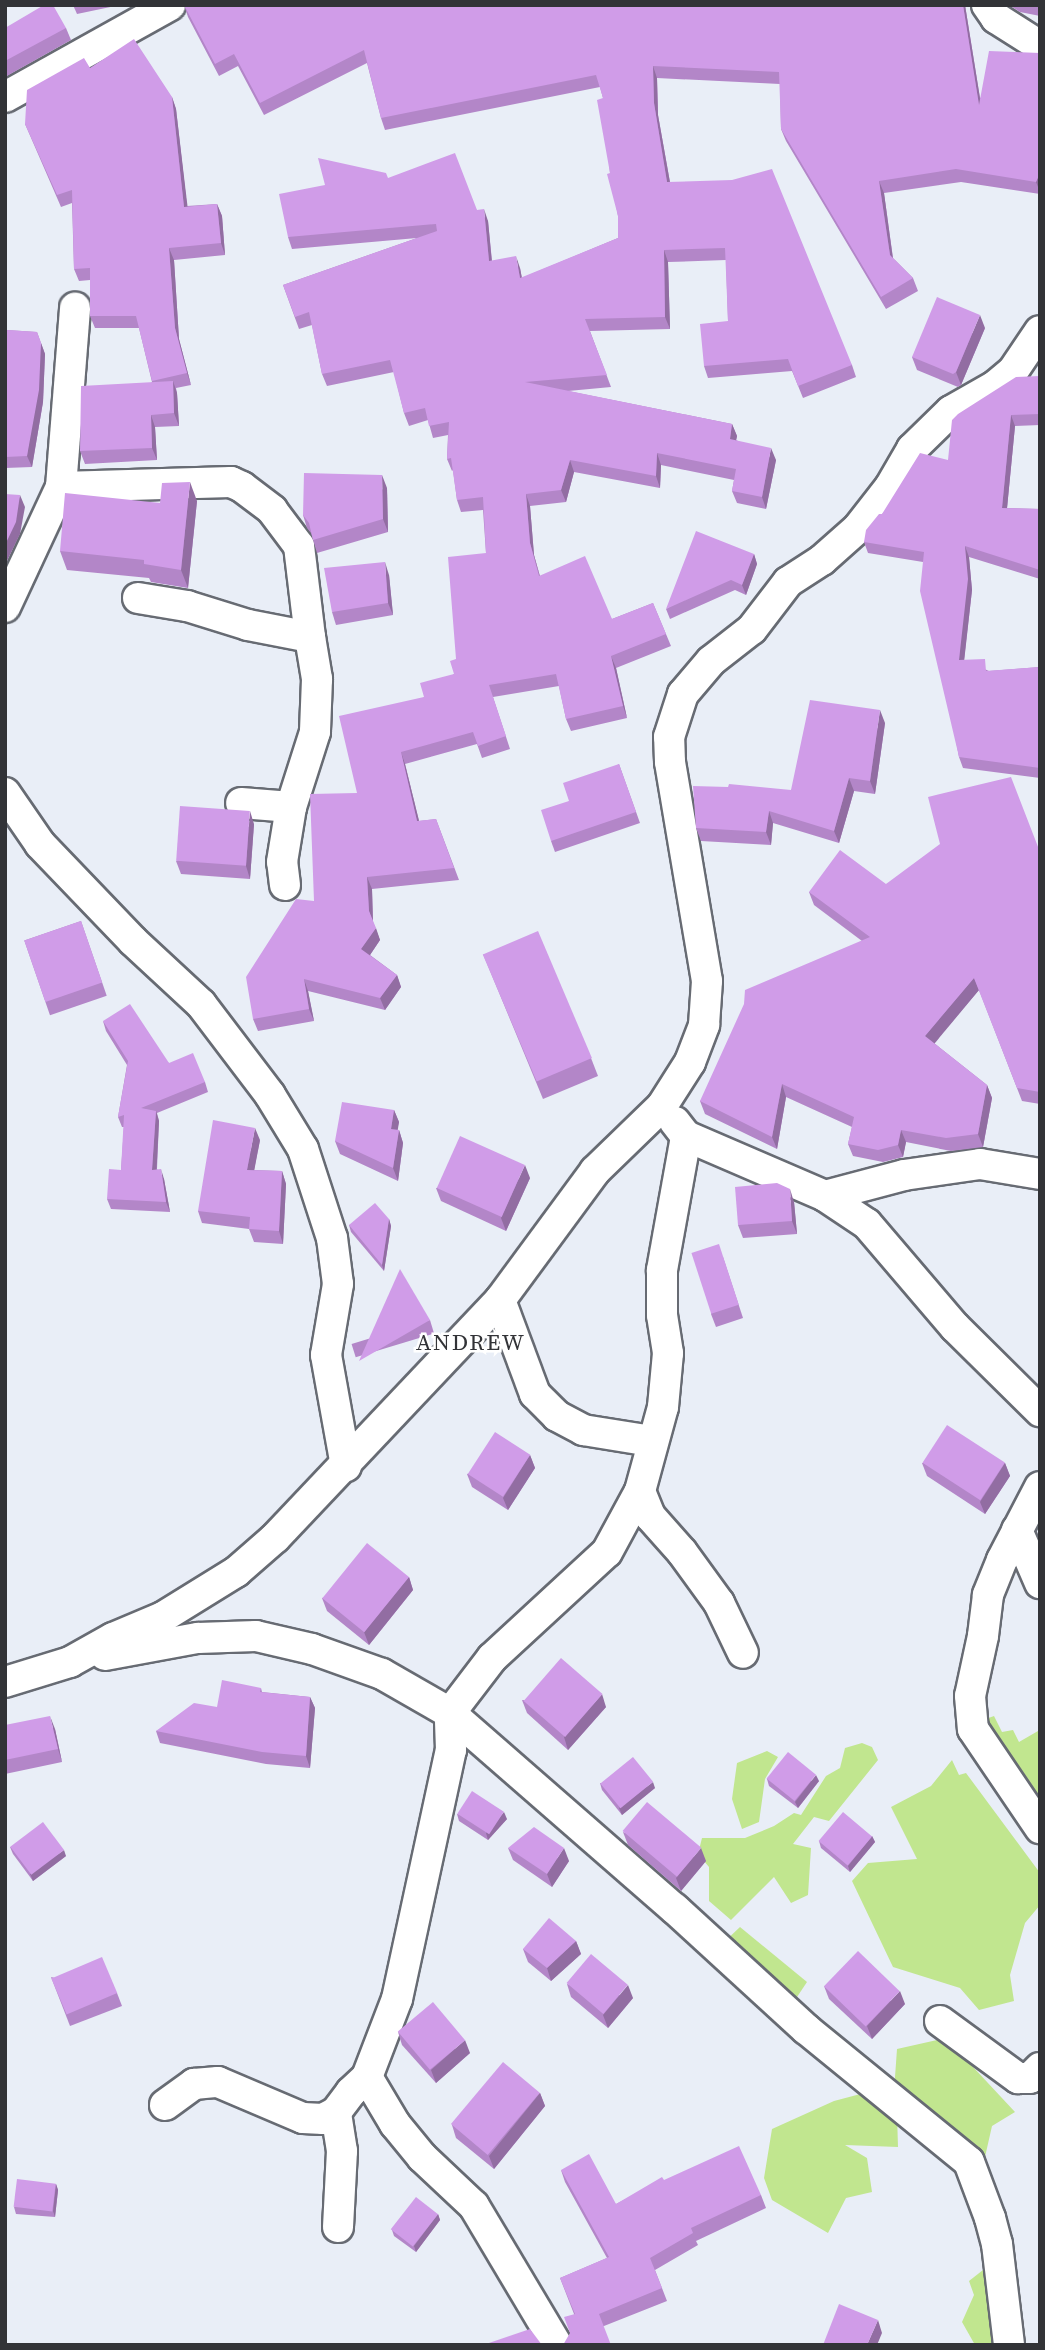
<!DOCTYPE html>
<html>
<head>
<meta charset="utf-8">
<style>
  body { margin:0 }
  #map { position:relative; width:1045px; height:2350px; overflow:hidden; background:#e9eef7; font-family:"Source Serif 4",serif }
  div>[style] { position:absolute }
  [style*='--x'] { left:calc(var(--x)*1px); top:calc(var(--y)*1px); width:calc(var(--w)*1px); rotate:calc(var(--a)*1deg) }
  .green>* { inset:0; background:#c1e68f }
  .roads { filter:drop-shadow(2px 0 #676b73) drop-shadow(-2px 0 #676b73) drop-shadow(0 2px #676b73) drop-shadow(0 -2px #676b73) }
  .street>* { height:30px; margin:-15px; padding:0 15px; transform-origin:15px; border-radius:15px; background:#fff }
  .wall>* { inset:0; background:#b386c8; transform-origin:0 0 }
  .shaded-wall>* { inset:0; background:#926da2 }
  .building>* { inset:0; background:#d09ce8; transform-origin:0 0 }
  span { translate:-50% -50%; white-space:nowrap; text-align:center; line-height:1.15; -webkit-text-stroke:5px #fff; paint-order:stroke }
  .quarter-label { font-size:23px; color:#323337; letter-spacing:2px }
  .frame { position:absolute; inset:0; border:7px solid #323337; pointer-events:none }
</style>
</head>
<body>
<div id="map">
  <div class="green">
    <div style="clip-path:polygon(994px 1716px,1002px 1732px,1013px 1730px,1019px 1742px,1038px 1731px,1040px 1823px,1024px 1795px,1035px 1790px,1019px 1766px,1000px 1773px,983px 1720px)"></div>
    <div style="clip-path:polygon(862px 1743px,872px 1747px,878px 1760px,829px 1821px,814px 1817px,793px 1844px,811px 1848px,808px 1895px,791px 1903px,774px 1877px,731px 1920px,709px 1901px,709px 1867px,698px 1854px,702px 1838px,745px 1838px,774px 1826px,794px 1813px,801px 1815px,826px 1776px,840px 1768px,845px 1748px)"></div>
    <div style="clip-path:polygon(767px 1751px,778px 1757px,765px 1779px,759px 1822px,742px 1829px,732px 1799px,737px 1763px)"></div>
    <div style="clip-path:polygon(952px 1760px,959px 1775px,966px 1773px,1040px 1873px,1040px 1905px,1025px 1923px,1010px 1975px,1014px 2001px,979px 2010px,960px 1988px,893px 1967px,852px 1881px,868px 1863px,917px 1859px,891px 1807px,931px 1786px)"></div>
    <div style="clip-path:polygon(740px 1927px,807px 1982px,791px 2006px,721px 1945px)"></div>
    <div style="clip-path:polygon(946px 2038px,1015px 2112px,992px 2126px,985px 2157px,894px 2091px,897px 2049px)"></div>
    <div style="clip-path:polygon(868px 2092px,897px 2114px,898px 2147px,845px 2145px,867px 2158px,872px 2192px,846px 2198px,828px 2233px,772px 2200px,764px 2178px,772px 2129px,834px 2101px)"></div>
    <div style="clip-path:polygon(983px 2270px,991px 2306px,994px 2345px,975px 2345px,962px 2322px,974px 2295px,969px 2281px)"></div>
  </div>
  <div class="roads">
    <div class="street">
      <div style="--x:987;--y:5;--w:16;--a:55"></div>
      <div style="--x:996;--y:18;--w:52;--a:32.5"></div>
      <div style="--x:5;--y:97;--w:189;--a:-29.1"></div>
      <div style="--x:61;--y:487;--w:170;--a:-1.7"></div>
      <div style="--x:231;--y:482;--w:12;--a:24"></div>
      <div style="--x:242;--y:487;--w:38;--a:37"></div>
      <div style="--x:272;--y:510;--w:45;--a:53.1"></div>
      <div style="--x:299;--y:546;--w:92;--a:83.1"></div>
      <div style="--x:138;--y:598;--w:50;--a:9.3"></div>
      <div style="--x:187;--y:606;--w:64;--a:17.3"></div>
      <div style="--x:248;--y:625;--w:63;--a:11"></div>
      <div style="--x:310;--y:637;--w:43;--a:80.5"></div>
      <div style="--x:317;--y:679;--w:53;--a:92.2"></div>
      <div style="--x:315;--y:732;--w:79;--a:107.7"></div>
      <div style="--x:291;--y:807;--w:50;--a:-175.4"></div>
      <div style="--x:5;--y:607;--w:132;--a:-65"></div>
      <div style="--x:61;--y:487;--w:180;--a:-85.5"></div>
      <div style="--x:5;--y:793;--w:62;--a:55.5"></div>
      <div style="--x:40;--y:844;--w:134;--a:46.2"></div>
      <div style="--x:133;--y:941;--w:93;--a:42.8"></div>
      <div style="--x:201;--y:1004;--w:114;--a:52.8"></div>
      <div style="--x:270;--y:1095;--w:63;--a:58.6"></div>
      <div style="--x:303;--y:1149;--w:94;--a:72"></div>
      <div style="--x:332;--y:1238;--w:46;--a:82.6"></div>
      <div style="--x:338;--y:1284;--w:72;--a:99.6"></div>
      <div style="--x:326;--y:1355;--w:113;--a:79.8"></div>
      <div style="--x:285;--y:885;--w:23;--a:-97"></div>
      <div style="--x:282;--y:862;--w:56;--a:-80.7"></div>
      <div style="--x:675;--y:1122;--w:18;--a:52"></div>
      <div style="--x:686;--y:1136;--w:151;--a:23.3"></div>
      <div style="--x:825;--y:1196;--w:50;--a:33.7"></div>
      <div style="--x:867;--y:1224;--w:135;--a:49.5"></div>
      <div style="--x:955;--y:1327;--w:120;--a:44.7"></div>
      <div style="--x:825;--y:1196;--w:82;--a:-14.9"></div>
      <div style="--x:904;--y:1175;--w:77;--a:-8.2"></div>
      <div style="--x:980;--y:1164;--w:61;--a:9.5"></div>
      <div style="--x:500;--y:1300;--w:100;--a:69.6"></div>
      <div style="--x:535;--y:1394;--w:31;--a:45"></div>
      <div style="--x:557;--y:1416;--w:30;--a:28"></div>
      <div style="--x:583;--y:1430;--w:70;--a:9.1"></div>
      <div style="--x:1040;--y:1487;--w:82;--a:117.5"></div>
      <div style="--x:1002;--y:1560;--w:38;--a:112"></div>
      <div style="--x:988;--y:1595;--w:41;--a:97"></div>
      <div style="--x:983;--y:1636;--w:61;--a:102.2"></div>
      <div style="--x:970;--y:1696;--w:33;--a:85"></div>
      <div style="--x:973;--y:1729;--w:120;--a:55.9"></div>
      <div style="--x:640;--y:1491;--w:27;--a:68"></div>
      <div style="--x:650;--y:1516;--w:48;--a:48.4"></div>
      <div style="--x:682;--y:1552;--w:63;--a:54"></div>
      <div style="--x:719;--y:1603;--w:55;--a:64.4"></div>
      <div style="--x:1017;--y:1530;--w:58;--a:66.5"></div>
      <div style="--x:105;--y:1655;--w:95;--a:-10.4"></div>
      <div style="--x:198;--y:1638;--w:58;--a:-2"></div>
      <div style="--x:256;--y:1636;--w:57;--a:13.1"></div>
      <div style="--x:312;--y:1649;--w:74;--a:19.7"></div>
      <div style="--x:382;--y:1674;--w:78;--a:29.8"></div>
      <div style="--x:450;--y:1713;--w:298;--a:41.1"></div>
      <div style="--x:675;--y:1909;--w:178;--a:42.5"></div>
      <div style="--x:806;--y:2029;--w:210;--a:39.2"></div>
      <div style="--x:969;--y:2162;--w:60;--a:69.4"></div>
      <div style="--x:990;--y:2218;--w:27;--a:75"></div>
      <div style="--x:997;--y:2244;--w:102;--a:83.2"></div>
      <div style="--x:5;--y:1682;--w:68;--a:-17.1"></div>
      <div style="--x:70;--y:1662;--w:49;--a:-29.2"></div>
      <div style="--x:113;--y:1638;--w:54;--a:-22.8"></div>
      <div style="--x:163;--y:1617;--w:86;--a:-31.7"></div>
      <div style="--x:236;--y:1572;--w:52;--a:-41.1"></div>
      <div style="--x:275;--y:1538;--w:328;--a:-46.6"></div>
      <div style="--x:500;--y:1300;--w:160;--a:-53.6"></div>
      <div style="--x:595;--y:1171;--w:93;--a:-44.1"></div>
      <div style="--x:662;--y:1106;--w:52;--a:-57.5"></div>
      <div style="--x:690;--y:1062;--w:40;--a:-69"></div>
      <div style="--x:704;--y:1025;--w:44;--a:-86.1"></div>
      <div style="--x:707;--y:981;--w:222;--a:-99.6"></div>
      <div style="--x:670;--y:762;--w:25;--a:-92"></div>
      <div style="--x:669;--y:737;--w:45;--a:-72"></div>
      <div style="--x:683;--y:694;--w:43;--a:-49.7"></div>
      <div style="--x:711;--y:661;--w:52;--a:-38"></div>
      <div style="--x:752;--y:629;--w:59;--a:-52.5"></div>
      <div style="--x:788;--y:582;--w:40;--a:-32.9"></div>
      <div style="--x:822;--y:560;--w:48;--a:-41.6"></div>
      <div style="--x:858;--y:528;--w:52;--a:-52"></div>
      <div style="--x:890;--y:487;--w:44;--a:-59.9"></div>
      <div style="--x:912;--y:449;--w:54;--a:-44.3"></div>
      <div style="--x:951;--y:411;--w:51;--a:-29.6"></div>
      <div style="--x:995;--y:386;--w:23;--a:-40"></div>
      <div style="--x:1013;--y:371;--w:48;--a:-56"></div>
      <div style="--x:940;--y:2021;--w:97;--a:36.2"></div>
      <div style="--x:1018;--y:2078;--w:12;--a:0"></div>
      <div style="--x:1030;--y:2078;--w:14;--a:-45"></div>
      <div style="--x:367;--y:2077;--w:55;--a:59.2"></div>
      <div style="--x:395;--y:2124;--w:43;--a:50.7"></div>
      <div style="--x:422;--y:2157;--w:71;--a:43.3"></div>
      <div style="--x:474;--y:2206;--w:162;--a:59.2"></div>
      <div style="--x:165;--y:2105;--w:36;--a:-36"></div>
      <div style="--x:194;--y:2084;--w:24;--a:-5"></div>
      <div style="--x:218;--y:2082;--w:92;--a:23"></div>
      <div style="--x:303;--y:2118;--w:20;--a:3"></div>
      <div style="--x:323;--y:2119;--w:15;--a:-28"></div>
      <div style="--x:338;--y:2227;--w:76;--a:-87"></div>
      <div style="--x:342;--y:2151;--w:39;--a:-99"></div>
      <div style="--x:336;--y:2112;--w:25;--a:-53"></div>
      <div style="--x:351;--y:2092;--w:22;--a:-43"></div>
      <div style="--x:367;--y:2077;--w:84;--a:-69"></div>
      <div style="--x:397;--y:1999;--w:255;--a:-77.8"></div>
      <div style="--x:451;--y:1750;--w:37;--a:-92"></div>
      <div style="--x:450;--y:1713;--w:69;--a:-52.6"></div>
      <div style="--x:492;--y:1658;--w:156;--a:-42.7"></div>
      <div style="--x:607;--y:1552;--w:69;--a:-61.6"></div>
      <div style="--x:640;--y:1491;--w:87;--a:-74.7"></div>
      <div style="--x:663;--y:1407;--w:54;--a:-84.7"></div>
      <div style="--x:668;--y:1353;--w:38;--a:-99"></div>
      <div style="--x:662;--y:1315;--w:45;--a:-90"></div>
      <div style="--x:662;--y:1270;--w:136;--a:-79.8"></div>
    </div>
  </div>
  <div class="wall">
    <div style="clip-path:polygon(73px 5px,120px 5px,77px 14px)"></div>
    <div style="clip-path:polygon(184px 5px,965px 5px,980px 98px,1040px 53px,1040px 194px,961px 182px,884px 193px,893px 258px,913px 278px,918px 291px,886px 309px,786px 141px,781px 129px,780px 84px,657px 78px,658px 115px,670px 182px,852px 365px,856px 377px,803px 398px,792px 371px,708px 378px,704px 366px,728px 321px,726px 260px,668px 262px,670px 329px,590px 331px,611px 387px,568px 391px,732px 424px,737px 436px,736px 440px,776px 460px,766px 509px,737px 503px,732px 491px,734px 480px,661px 465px,660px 488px,574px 472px,566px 502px,530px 506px,534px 555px,540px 576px,612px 619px,653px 603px,671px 646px,616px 668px,627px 718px,571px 731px,566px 719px,559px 686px,493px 697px,510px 749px,482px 758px,477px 744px,405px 764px,419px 821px,436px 819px,459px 880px,372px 889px,373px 922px,380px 940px,370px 955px,397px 975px,401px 987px,385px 1010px,308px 991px,314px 1021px,258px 1031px,253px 1019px,314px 901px,357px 793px,424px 697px,454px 674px,456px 659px,486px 553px,483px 510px,461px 512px,457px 500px,453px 470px,452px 471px,447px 459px,448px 435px,433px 438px,428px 420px,409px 426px,404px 413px,394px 372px,327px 386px,322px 374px,312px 325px,299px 329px,283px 285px,417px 238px,292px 249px,288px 237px,388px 178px,477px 210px,488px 221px,492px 261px,520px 268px,522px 278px,618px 238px,618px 216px,610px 173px,603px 98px,600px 87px,385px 130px,381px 118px,367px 63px,264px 115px,238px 66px,219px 76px,188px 17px)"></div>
    <div style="clip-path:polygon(1009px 5px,1040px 5px,1040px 16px,1020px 12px)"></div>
    <div style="clip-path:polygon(5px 28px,66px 28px,71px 40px,5px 77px)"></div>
    <div style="clip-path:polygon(90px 68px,172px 97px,176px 109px,187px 206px,217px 204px,222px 216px,225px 255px,174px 260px,179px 339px,191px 385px,176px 388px,177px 393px,179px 426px,155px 427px,157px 460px,85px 464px,80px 451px,152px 382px,139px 328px,95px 328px,90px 316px,90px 280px,79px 281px,74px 269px,72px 203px,61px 207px,25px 124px)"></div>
    <div style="clip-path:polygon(5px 325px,7px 330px,37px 332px,45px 354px,43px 402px,32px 467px,5px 468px)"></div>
    <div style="clip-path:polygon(985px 328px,961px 385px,958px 387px,917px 370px,912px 357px)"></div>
    <div style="clip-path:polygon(1040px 376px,1040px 425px,1015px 426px,1007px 508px,1040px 509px,1040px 579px,969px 557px,972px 590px,964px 660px,989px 671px,1040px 667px,1040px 778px,963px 768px,959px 757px,923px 562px,868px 553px,864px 542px,882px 514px,948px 460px)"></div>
    <div style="clip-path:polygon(387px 488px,388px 532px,317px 553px,311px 533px,307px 528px,303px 515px)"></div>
    <div style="clip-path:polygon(197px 501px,188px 588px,151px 582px,149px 578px,67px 570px,60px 551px,160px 503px)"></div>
    <div style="clip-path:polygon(754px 554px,757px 564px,746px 595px,735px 590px,670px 619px,666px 609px)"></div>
    <div style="clip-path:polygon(389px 575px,393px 615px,336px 625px,332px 612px)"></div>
    <div style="clip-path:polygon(885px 723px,875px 794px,854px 791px,839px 843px,773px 823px,771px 845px,701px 841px,696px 828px,791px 790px)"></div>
    <div style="clip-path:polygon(619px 764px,640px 823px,555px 852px,551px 841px,569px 801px)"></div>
    <div style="clip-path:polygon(254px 824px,250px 879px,181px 874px,176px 861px)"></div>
    <div style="clip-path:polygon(1040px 852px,1040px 1104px,1022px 1101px,979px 990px,934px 1043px,987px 1085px,992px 1098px,983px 1147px,951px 1151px,906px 1142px,903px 1157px,883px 1162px,853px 1156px,848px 1144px,852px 1127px,786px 1097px,777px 1149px,705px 1114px,700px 1101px,862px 941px,814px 905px,809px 892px,886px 884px)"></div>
    <div style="left:81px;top:921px;width:79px;height:60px;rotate:71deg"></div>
    <div style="clip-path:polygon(483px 954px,591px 1058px,598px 1076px,543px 1099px)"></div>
    <div style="clip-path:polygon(103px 1021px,169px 1063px,205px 1082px,208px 1092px,157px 1113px,159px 1121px,157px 1169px,164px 1179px,170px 1212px,111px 1209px,107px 1199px,121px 1170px,124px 1127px,122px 1127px,118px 1117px,127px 1065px,106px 1031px)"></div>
    <div style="clip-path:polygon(394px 1110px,399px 1122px,397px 1130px,399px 1130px,403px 1143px,398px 1181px,340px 1154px,335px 1141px)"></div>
    <div style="clip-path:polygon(260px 1140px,254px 1170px,282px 1171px,286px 1184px,283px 1244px,254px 1242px,249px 1229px,202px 1223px,198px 1211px)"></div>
    <div style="clip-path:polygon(530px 1178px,506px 1231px,441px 1201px,436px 1188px)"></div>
    <div style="clip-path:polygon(794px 1202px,797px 1234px,743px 1238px,738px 1225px)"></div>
    <div style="clip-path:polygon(389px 1219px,391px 1226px,384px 1271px,351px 1232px,349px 1225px)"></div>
    <div style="clip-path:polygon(723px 1257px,743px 1318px,716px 1327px,711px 1314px)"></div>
    <div style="left:430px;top:1320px;width:14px;height:82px;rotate:73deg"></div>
    <div style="clip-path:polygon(530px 1455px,535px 1468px,508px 1510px,472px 1487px,467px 1474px)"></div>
    <div style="clip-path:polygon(922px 1463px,1005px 1463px,1010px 1476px,985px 1514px,927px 1476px)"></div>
    <div style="clip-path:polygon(409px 1577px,413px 1590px,369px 1645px,327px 1611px,322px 1598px)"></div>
    <div style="clip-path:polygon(261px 1688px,262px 1692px,310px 1697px,315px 1708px,310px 1768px,266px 1764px,160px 1743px,156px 1731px,217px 1707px)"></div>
    <div style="clip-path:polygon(522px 1700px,606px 1707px,568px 1750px,527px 1713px)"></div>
    <div style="clip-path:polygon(5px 1725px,55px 1729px,62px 1762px,5px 1774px)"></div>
    <div style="clip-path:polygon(767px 1779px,819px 1781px,798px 1808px,769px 1786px)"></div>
    <div style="clip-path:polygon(600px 1783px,655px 1788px,622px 1815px,602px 1790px)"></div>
    <div style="clip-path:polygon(457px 1814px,507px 1819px,488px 1840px,459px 1821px)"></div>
    <div style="clip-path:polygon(623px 1832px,706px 1861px,681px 1891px,628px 1845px)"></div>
    <div style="clip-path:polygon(872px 1836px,875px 1842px,850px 1872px,821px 1848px,819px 1841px)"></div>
    <div style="clip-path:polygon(10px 1847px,66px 1856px,33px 1881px,13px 1854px)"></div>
    <div style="clip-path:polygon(508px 1848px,569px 1861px,552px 1887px,513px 1860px)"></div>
    <div style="clip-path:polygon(576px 1941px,581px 1954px,551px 1981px,528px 1962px,523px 1949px)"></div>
    <div style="clip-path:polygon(51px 1977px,117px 1993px,122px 2006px,70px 2026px)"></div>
    <div style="clip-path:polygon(567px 1984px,633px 1998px,608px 2028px,571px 1997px)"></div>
    <div style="clip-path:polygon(824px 1986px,905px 2004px,872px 2039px,829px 1999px)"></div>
    <div style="clip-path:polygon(398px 2032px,470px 2053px,436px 2083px,402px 2045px)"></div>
    <div style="clip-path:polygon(540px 2093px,545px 2106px,494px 2169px,456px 2138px,452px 2125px)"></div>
    <div style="clip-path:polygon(561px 2170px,616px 2204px,664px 2180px,761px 2195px,766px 2208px,696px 2241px,698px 2245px,655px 2270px,667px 2301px,604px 2326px,570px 2333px,574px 2314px,560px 2278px,607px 2258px,565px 2182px)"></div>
    <div style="clip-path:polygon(56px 2184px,58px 2190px,55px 2217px,16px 2214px,14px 2207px)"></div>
    <div style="clip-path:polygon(438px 2214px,440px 2220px,416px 2252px,394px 2236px,392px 2230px)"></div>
  </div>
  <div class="shaded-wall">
    <div style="clip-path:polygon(963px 5px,965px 5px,983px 117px,979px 105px)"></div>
    <div style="clip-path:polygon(653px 66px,657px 78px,658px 115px,672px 194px,667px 182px,654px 103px)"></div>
    <div style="clip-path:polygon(172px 97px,176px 109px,189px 219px,184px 207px)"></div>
    <div style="clip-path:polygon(1040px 173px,1040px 192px,1036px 182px)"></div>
    <div style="clip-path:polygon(879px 181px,884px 193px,894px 267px,890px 255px)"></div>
    <div style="clip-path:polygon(217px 204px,222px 216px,225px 255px,221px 243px)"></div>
    <div style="clip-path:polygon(484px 209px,488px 221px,493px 274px,489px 261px)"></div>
    <div style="clip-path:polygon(169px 248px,174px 260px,179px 339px,191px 385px,187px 373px,175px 328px)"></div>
    <div style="clip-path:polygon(664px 250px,668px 262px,670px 329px,665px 317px)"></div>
    <div style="clip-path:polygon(516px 256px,520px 268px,524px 290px,520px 278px)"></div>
    <div style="clip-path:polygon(980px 315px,985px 328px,961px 385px,956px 372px)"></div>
    <div style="clip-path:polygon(41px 343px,45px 354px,43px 402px,32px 467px,27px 456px)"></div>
    <div style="clip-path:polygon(173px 381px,177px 393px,179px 426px,174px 413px)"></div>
    <div style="clip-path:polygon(151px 415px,155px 427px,157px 460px,152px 448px)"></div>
    <div style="clip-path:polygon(1011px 415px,1015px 426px,1006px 519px,1002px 508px)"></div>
    <div style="clip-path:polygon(732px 424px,737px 436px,734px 451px,730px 439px)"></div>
    <div style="clip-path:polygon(771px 448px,776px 460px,766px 509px,762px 497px)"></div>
    <div style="clip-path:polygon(657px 453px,661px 465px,660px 488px,656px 476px)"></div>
    <div style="clip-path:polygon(570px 460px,574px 472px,566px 502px,561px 490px)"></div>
    <div style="clip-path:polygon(382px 475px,387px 488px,388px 532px,383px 519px)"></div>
    <div style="clip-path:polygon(190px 482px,197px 501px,188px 588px,181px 570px)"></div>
    <div style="clip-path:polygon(526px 494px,530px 506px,534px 555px,543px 588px,530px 543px)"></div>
    <div style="clip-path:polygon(20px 495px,25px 507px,20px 534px,5px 565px,5px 545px)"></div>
    <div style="clip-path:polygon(965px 546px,969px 557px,972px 590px,963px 671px,959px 660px)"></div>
    <div style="clip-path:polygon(754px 554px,757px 564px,746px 595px,742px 585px)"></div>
    <div style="clip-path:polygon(385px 562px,389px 575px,393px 615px,388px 603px)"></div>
    <div style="clip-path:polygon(611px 656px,616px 668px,627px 718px,623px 706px)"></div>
    <div style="clip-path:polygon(880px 710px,885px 723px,875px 794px,870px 781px)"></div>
    <div style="clip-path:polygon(401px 752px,405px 764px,422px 833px,417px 821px)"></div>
    <div style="clip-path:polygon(849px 778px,854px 791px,839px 843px,834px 831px)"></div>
    <div style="clip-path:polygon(250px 811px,254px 824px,250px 879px,246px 866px)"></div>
    <div style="clip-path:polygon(769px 811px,773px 823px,771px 845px,766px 832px)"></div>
    <div style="clip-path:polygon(367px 877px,372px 889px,373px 924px,369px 911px)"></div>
    <div style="clip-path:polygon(376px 928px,380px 940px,366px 961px,361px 949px)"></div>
    <div style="clip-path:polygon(397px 975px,401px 987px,385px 1010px,380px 998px)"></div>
    <div style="clip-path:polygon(974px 978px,979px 990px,930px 1049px,925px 1036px)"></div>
    <div style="clip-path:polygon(304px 979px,308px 991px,314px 1021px,309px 1009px)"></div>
    <div style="clip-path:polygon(782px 1084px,786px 1097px,777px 1149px,772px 1137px)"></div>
    <div style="clip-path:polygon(987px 1085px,992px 1098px,983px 1147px,978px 1134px)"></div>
    <div style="clip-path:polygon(394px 1110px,399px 1122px,396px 1141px,391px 1129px)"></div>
    <div style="clip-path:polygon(156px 1111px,159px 1121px,156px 1180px,152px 1170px)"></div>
    <div style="clip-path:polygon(255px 1128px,260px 1140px,252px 1182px,247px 1170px)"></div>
    <div style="clip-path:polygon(399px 1130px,403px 1143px,398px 1181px,393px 1168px)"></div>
    <div style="clip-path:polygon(901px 1130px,906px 1142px,903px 1157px,898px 1145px)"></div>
    <div style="clip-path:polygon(525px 1165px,530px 1178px,506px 1231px,501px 1218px)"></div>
    <div style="clip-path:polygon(161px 1169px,164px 1179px,170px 1212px,166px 1202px)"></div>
    <div style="clip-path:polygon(282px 1171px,286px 1184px,283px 1244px,279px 1231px)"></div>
    <div style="clip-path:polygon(790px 1189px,794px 1202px,797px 1234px,792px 1221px)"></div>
    <div style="clip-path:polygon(389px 1219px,391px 1226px,384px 1271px,382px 1265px)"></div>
    <div style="clip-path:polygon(530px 1455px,535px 1468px,508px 1510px,503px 1498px)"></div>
    <div style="clip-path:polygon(1005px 1463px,1010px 1476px,985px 1514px,980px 1502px)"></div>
    <div style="clip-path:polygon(409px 1577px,413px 1590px,369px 1645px,364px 1632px)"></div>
    <div style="clip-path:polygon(602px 1694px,606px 1707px,568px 1750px,564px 1737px)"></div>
    <div style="clip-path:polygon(310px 1697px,315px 1708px,310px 1768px,306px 1756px)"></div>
    <div style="clip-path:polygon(50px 1716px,55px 1729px,62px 1762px,58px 1749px)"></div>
    <div style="clip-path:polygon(816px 1775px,819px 1781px,798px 1808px,795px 1802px)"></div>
    <div style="clip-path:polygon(653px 1782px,655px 1788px,622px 1815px,619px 1808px)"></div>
    <div style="clip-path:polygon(504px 1812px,507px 1819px,488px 1840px,486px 1833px)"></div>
    <div style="clip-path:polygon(872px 1836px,875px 1842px,850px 1872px,848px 1866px)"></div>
    <div style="clip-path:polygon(564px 1848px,569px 1861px,552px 1887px,547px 1874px)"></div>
    <div style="clip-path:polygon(701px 1848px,706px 1861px,681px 1891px,676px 1878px)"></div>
    <div style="clip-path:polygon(64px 1850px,66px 1856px,33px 1881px,30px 1874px)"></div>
    <div style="clip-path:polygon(576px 1941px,581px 1954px,551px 1981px,547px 1968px)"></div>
    <div style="clip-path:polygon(628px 1985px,633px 1998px,608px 2028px,603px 2015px)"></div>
    <div style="clip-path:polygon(900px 1991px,905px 2004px,872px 2039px,867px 2026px)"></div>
    <div style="clip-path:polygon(465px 2040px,470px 2053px,436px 2083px,431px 2070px)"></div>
    <div style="clip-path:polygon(540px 2093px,545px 2106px,494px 2169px,489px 2156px)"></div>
    <div style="clip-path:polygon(56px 2184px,58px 2190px,55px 2217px,53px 2211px)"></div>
    <div style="clip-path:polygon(438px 2214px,440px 2220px,416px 2252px,414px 2246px)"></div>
    <div style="clip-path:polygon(878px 2320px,882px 2333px,877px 2345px,867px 2345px)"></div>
  </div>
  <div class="building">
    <div style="clip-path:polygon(44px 5px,53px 5px,66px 28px,5px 61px,5px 28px)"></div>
    <div style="clip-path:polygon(184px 5px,963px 5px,979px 105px,989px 51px,1040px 53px,1040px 173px,1036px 182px,956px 169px,879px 181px,890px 255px,913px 278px,881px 297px,781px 129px,779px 72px,653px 66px,654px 103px,667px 182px,732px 180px,772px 169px,852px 365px,798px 386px,788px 359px,704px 366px,700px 324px,728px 321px,725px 248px,664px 250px,665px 317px,585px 319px,607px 375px,525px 382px,732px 424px,730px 439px,771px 448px,762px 497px,732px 491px,736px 469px,657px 453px,656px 476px,570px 460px,561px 490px,526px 494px,530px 543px,539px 576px,585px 556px,612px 619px,653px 603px,666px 634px,611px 656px,623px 706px,566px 719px,556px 674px,489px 685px,506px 736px,478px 746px,473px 732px,401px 752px,417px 821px,436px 819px,454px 868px,367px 877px,369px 911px,376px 928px,361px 949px,397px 975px,380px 998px,304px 979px,309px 1009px,253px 1019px,246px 977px,296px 899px,314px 901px,310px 794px,357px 793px,339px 716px,424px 697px,420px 683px,454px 674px,450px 661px,456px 659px,448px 557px,486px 553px,483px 497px,457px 500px,451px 458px,447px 459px,449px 422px,429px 426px,425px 408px,404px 413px,390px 360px,322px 374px,309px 312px,295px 317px,283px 285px,437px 231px,436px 224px,288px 237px,279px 194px,325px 185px,318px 158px,386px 173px,388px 178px,455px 153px,477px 210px,484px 209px,489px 261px,516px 256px,520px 278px,618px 238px,618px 216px,607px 174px,610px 173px,597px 100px,603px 98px,596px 75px,381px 118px,364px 50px,260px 103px,234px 54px,215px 64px)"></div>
    <div style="clip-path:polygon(134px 39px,172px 97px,184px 207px,217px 204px,221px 243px,169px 248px,175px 328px,187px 373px,152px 381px,136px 316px,90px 316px,90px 268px,74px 269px,72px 190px,57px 195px,25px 124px,27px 90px,84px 58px,90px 68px)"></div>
    <div style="clip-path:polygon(937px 297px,980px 315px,956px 372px,953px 374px,912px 357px)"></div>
    <div style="clip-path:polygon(5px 325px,7px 330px,37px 332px,41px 343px,39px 390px,27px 456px,5px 457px)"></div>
    <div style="clip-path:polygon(1040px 376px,1040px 414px,1011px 415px,1002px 508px,1040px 509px,1040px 570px,965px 546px,968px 579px,959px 660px,985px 659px,986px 671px,1040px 667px,1040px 768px,959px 757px,920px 591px,924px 552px,864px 542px,866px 530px,879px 514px,882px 514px,920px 453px,948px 460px,952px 420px,958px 414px,1016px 377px)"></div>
    <div style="clip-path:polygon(173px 381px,174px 413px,151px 415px,152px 448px,80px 451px,81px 386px)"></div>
    <div style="clip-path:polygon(304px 473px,382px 475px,383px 519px,313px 540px,309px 523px,303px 515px)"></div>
    <div style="clip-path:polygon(190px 482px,181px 570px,144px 564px,144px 560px,60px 551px,65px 493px,160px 503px,162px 483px)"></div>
    <div style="clip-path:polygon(5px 494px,20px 495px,16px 522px,5px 545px)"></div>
    <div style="clip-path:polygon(696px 531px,754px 554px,742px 585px,731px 580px,666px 609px)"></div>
    <div style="clip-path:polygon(385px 562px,388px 603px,332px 612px,324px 568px)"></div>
    <div style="clip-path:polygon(810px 700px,880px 710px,870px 781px,849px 778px,834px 831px,769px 811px,766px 832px,696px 828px,693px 786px,728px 787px,729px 784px,791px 790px)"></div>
    <div style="clip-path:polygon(619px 764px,636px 812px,551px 841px,541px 810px,569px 801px,563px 783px)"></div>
    <div style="clip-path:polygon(1011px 777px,1040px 852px,1040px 1092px,1017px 1088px,974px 978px,925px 1036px,987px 1085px,978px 1134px,946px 1138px,901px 1130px,898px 1145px,878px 1150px,848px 1144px,854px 1117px,782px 1084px,772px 1137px,700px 1101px,744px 1004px,745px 990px,870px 937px,809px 892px,840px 850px,886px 884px,940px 844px,928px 797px)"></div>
    <div style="left:180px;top:806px;width:70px;height:55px;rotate:4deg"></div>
    <div style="left:81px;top:921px;width:65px;height:60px;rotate:71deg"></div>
    <div style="left:538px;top:931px;width:138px;height:60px;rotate:67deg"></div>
    <div style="clip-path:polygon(130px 1004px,169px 1063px,193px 1053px,205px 1082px,141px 1108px,156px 1111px,152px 1170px,161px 1169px,166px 1202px,107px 1199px,109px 1169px,121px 1170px,124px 1115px,118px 1117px,128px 1061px,103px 1021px)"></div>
    <div style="clip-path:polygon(342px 1102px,394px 1110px,391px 1129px,399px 1130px,393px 1168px,335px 1141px)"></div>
    <div style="clip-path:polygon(213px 1120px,255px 1128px,247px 1170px,282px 1171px,279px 1231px,249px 1229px,250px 1217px,198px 1211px)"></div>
    <div style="left:460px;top:1136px;width:71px;height:57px;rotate:24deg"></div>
    <div style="clip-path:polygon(777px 1183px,790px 1189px,792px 1221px,738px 1225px,735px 1187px)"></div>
    <div style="clip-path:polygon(375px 1203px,389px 1219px,382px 1265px,349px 1225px)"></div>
    <div style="left:719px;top:1244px;width:64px;height:29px;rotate:72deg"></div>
    <div style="clip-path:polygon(400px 1269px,430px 1320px,359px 1361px)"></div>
    <div style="left:947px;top:1425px;width:69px;height:45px;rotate:33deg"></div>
    <div style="left:495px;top:1432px;width:42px;height:50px;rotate:33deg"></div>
    <div style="left:367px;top:1543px;width:54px;height:71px;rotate:39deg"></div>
    <div style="left:561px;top:1658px;width:55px;height:57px;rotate:41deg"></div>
    <div style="clip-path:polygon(222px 1680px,261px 1688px,260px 1692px,310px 1697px,306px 1756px,262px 1752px,156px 1731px,194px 1703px,217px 1707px)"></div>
    <div style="clip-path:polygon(50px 1716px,58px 1749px,5px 1760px,5px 1725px)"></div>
    <div style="left:788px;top:1752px;width:36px;height:34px;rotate:39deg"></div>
    <div style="left:633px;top:1757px;width:32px;height:42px;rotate:51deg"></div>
    <div style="left:472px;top:1791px;width:38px;height:27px;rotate:33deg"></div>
    <div style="left:647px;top:1802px;width:71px;height:38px;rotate:40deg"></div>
    <div style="left:843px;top:1812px;width:38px;height:38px;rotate:40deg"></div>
    <div style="left:43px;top:1822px;width:35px;height:41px;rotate:53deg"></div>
    <div style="clip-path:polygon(534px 1827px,564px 1848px,547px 1874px,508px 1848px)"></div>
    <div style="clip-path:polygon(549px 1918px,576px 1941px,547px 1968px,523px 1949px)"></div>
    <div style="left:858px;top:1951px;width:58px;height:49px;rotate:44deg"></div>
    <div style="left:591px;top:1954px;width:48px;height:38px;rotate:40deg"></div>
    <div style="left:102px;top:1957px;width:39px;height:55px;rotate:67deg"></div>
    <div style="left:433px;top:2002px;width:50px;height:46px;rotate:50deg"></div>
    <div style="left:503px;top:2062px;width:48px;height:81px;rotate:40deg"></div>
    <div style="clip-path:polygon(739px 2146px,761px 2195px,691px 2228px,693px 2233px,650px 2258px,662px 2288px,599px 2314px,611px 2345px,563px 2345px,570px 2333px,564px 2317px,575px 2314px,560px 2278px,609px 2257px,561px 2170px,589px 2154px,616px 2204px,662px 2177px,664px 2180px)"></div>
    <div style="left:17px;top:2179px;width:39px;height:28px;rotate:7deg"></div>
    <div style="left:416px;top:2197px;width:28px;height:41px;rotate:38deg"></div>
    <div style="clip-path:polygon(839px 2304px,878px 2320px,867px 2345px,823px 2345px)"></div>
    <div style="clip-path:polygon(530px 2329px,542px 2345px,483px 2345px)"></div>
  </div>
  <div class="quarter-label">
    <span style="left:471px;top:1342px">ANDREW</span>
  </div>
  <div class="frame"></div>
</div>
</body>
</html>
